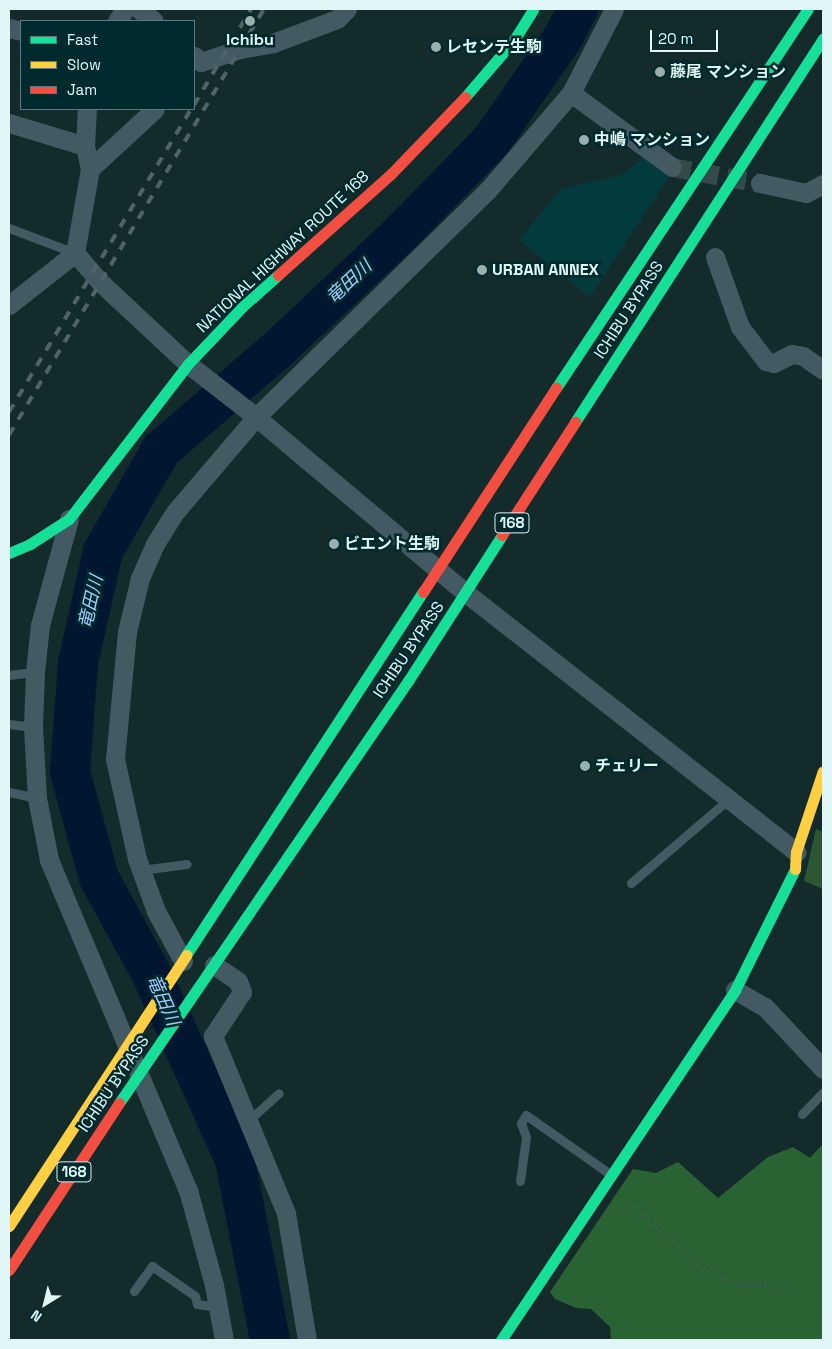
<!DOCTYPE html>
<html>
<head>
<meta charset="utf-8">
<style>
  body { margin:0 }
  #map { position:relative; width:832px; height:1349px; overflow:hidden; background:#142b2c; font-family:"Space Grotesk","Noto Sans JP",sans-serif }
  div>[style] { position:absolute }
  [style*='--x'] { left:calc(var(--x)*1px); top:calc(var(--y)*1px); width:calc(var(--w)*1px); rotate:calc(var(--a)*1deg) }
  .built>* { inset:0; background:#033a3c }
  .green>* { inset:0; background:#2d5733 }
  .forest>* { inset:0; background:#2a6333 }
  .river>* { height:40px; margin:-20px; padding:0 20px; transform-origin:20px; border-radius:20px; background:#021631 }
  .street-tunnel>* { height:19px; margin-top:-9.5px; transform-origin:0; background:repeating-linear-gradient(90deg,#33494a 0 19px,transparent 0 28px) }
  .path>* { height:3px; margin-top:-1.5px; transform-origin:0; background:repeating-linear-gradient(90deg,#485b61 0 1px,transparent 0 5px) }
  .lane>* { height:9px; margin:-4.5px; padding:0 4.5px; transform-origin:4.5px; border-radius:4.5px; background:#445a62 }
  .street>* { height:19px; margin:-9.5px; padding:0 9.5px; transform-origin:9.5px; border-radius:9.5px; background:#445a62 }
  .fast>* { height:11px; margin:-5.5px; padding:0 5.5px; transform-origin:5.5px; border-radius:5.5px; background:#16e098 }
  .slow>* { height:11px; margin:-5.5px; padding:0 5.5px; transform-origin:5.5px; border-radius:5.5px; background:#ffcf43 }
  .jam>* { height:11px; margin:-5.5px; padding:0 5.5px; transform-origin:5.5px; border-radius:5.5px; background:#f24e42 }
  .rail>* { height:4px; margin-top:-2px; transform-origin:0; background:repeating-linear-gradient(90deg,#506468 0 9px,transparent 0 18px) }
  .dots>* { width:14px; height:14px; translate:-50% -50%; box-sizing:border-box; border:2px solid #002a2d; border-radius:50% }
  span { translate:-50% -50%; white-space:nowrap; text-align:center; line-height:1.15; -webkit-text-stroke:5px #002a2d; paint-order:stroke }
  .shield-label span { padding:1px 4px; background:#002a2d; border:1px solid; border-radius:4px; -webkit-text-stroke-width:0 }
  .shield-label { font-size:15px; color:#e1f6f7; font-weight:700 }
  .poi-label { font-size:16px; color:#e1f6f7; font-weight:700 }
  .left { translate:0 -50%; text-align:left }
  .street-label { font-size:16px; color:#e1f6f7 }
  .water-label { font-size:18px; color:#a5cbfe; font-style:italic }
  .frame { position:absolute; inset:0; border:10px solid #e1f6f7; pointer-events:none }
  .legend { position:absolute; left:20px; top:20px; width:175px; height:90px; box-sizing:border-box; background:#002a2d; border:1px solid #5a7c7e; margin:0; padding:6px 9px; list-style:none; font-size:15px; color:#e1f6f7 }
  .legend li { display:flex; align-items:center; gap:10px; height:25px }
  .legend b { width:25px; border:1px solid #5a7c7e }
  .north { position:absolute; left:20px; top:1279px; width:50px; height:50px; -webkit-text-stroke:4px #002a2d; paint-order:stroke; rotate:216deg; font-size:14px; font-weight:700; line-height:20px; text-align:center; color:#e1f6f7 }
  .north::after { content:''; display:block; margin:auto; width:18px; height:22px; background:#e1f6f7; clip-path:polygon(50% 0,100% 100%,50% 72%,0 100%) }
  .scale { position:absolute; left:650px; top:30px; width:68px; height:22px; box-sizing:border-box; border:2px solid #e1f6f7; border-top:0; padding-left:6px; font-size:15px; line-height:18px; white-space:nowrap; color:#e1f6f7; -webkit-text-stroke:4px #002a2d; paint-order:stroke }
</style>
</head>
<body>
<div id="map">
  <div class="built">
    <div style="clip-path:polygon(648px 154px,671px 174px,590px 297px,519px 240px,561px 189px,621px 175px)"></div>
  </div>
  <div class="green">
    <div style="clip-path:polygon(816px 829px,823px 832px,823px 889px,804px 881px)"></div>
  </div>
  <div class="forest">
    <div style="clip-path:polygon(823px 1144px,823px 1340px,611px 1340px,610px 1327px,591px 1309px,576px 1308px,555px 1299px,550px 1292px,633px 1169px,656px 1173px,678px 1162px,718px 1198px,768px 1157px,793px 1147px,810px 1158px)"></div>
  </div>
  <div class="river">
    <div style="--x:270;--y:1340;--w:183;--a:-101"></div>
    <div style="--x:235;--y:1160;--w:205;--a:-114.2"></div>
    <div style="--x:151;--y:973;--w:108;--a:-118.7"></div>
    <div style="--x:99;--y:878;--w:110;--a:-105.3"></div>
    <div style="--x:70;--y:772;--w:109;--a:-85.8"></div>
    <div style="--x:78;--y:663;--w:115;--a:-77.4"></div>
    <div style="--x:103;--y:551;--w:116;--a:-60.1"></div>
    <div style="--x:161;--y:450;--w:153;--a:-40.8"></div>
    <div style="--x:277;--y:350;--w:172;--a:-43.3"></div>
    <div style="--x:402;--y:232;--w:129;--a:-45.6"></div>
    <div style="--x:492;--y:140;--w:123;--a:-55.3"></div>
    <div style="--x:562;--y:39;--w:34;--a:-62"></div>
  </div>
  <div class="street-tunnel">
    <div style="--x:672;--y:167;--w:89;--a:10.3"></div>
  </div>
  <div class="path">
    <div style="--x:620;--y:1207;--w:8;--a:-23"></div>
    <div style="--x:627;--y:1204;--w:8;--a:23"></div>
    <div style="--x:634;--y:1207;--w:93;--a:41.9"></div>
    <div style="--x:703;--y:1269;--w:21;--a:25"></div>
    <div style="--x:722;--y:1278;--w:19;--a:21"></div>
    <div style="--x:740;--y:1285;--w:30;--a:-2"></div>
    <div style="--x:770;--y:1284;--w:28;--a:21"></div>
  </div>
  <div class="lane">
    <div style="--x:9;--y:228;--w:71;--a:20.7"></div>
    <div style="--x:9;--y:675;--w:26;--a:-7"></div>
    <div style="--x:9;--y:724;--w:24;--a:7"></div>
    <div style="--x:9;--y:792;--w:29;--a:12"></div>
    <div style="--x:141;--y:870;--w:46;--a:-7.4"></div>
    <div style="--x:631;--y:883;--w:128;--a:-40.6"></div>
    <div style="--x:802;--y:1114;--w:30;--a:-46"></div>
    <div style="--x:249;--y:1120;--w:40;--a:-42"></div>
    <div style="--x:520;--y:1181;--w:44;--a:-82.2"></div>
    <div style="--x:526;--y:1137;--w:15;--a:-110"></div>
    <div style="--x:521;--y:1123;--w:9;--a:-58"></div>
    <div style="--x:526;--y:1115;--w:103;--a:35.1"></div>
    <div style="--x:134;--y:1291;--w:31;--a:-54"></div>
    <div style="--x:152;--y:1266;--w:52;--a:34.9"></div>
    <div style="--x:195;--y:1296;--w:8;--a:76"></div>
    <div style="--x:197;--y:1304;--w:21;--a:8"></div>
  </div>
  <div class="street">
    <div style="--x:139;--y:9;--w:19;--a:39"></div>
    <div style="--x:117;--y:21;--w:14;--a:-56"></div>
    <div style="--x:9;--y:28;--w:12;--a:14"></div>
    <div style="--x:194;--y:56;--w:9;--a:41"></div>
    <div style="--x:201;--y:62;--w:41;--a:-18.4"></div>
    <div style="--x:240;--y:49;--w:34;--a:-10"></div>
    <div style="--x:273;--y:43;--w:68;--a:-20.6"></div>
    <div style="--x:337;--y:19;--w:14;--a:-45"></div>
    <div style="--x:571;--y:93;--w:125;--a:36.2"></div>
    <div style="--x:9;--y:123;--w:79;--a:16.8"></div>
    <div style="--x:90;--y:169;--w:88;--a:-42.7"></div>
    <div style="--x:760;--y:183;--w:47;--a:12.3"></div>
    <div style="--x:806;--y:193;--w:19;--a:-28"></div>
    <div style="--x:75;--y:253;--w:38;--a:49"></div>
    <div style="--x:100;--y:282;--w:120;--a:43"></div>
    <div style="--x:188;--y:364;--w:86;--a:37.9"></div>
    <div style="--x:256;--y:417;--w:274;--a:40"></div>
    <div style="--x:466;--y:593;--w:420;--a:38.1"></div>
    <div style="--x:715;--y:257;--w:74;--a:70.3"></div>
    <div style="--x:740;--y:327;--w:43;--a:52.6"></div>
    <div style="--x:766;--y:361;--w:8;--a:14"></div>
    <div style="--x:774;--y:363;--w:20;--a:-27"></div>
    <div style="--x:792;--y:354;--w:11;--a:10"></div>
    <div style="--x:803;--y:356;--w:24;--a:35"></div>
    <div style="--x:9;--y:305;--w:84;--a:-38.2"></div>
    <div style="--x:75;--y:253;--w:85;--a:-79.9"></div>
    <div style="--x:90;--y:169;--w:24;--a:-102"></div>
    <div style="--x:85;--y:146;--w:37;--a:-87"></div>
    <div style="--x:69;--y:519;--w:110;--a:105.3"></div>
    <div style="--x:40;--y:625;--w:47;--a:96.1"></div>
    <div style="--x:35;--y:672;--w:55;--a:92.1"></div>
    <div style="--x:33;--y:727;--w:71;--a:86.8"></div>
    <div style="--x:37;--y:798;--w:63;--a:79"></div>
    <div style="--x:49;--y:860;--w:358;--a:67.2"></div>
    <div style="--x:188;--y:1190;--w:98;--a:74.7"></div>
    <div style="--x:214;--y:1285;--w:56;--a:79.7"></div>
    <div style="--x:183;--y:961;--w:57;--a:-118.4"></div>
    <div style="--x:156;--y:911;--w:55;--a:-110.1"></div>
    <div style="--x:137;--y:859;--w:102;--a:-102.4"></div>
    <div style="--x:115;--y:759;--w:128;--a:-84.6"></div>
    <div style="--x:127;--y:632;--w:56;--a:-76.5"></div>
    <div style="--x:140;--y:578;--w:37;--a:-66"></div>
    <div style="--x:155;--y:544;--w:39;--a:-58"></div>
    <div style="--x:176;--y:511;--w:123;--a:-49.6"></div>
    <div style="--x:256;--y:417;--w:323;--a:-44.4"></div>
    <div style="--x:487;--y:191;--w:129;--a:-49.4"></div>
    <div style="--x:571;--y:93;--w:94;--a:-62.9"></div>
    <div style="--x:214;--y:965;--w:29;--a:34"></div>
    <div style="--x:238;--y:981;--w:12;--a:70"></div>
    <div style="--x:242;--y:992;--w:53;--a:123.4"></div>
    <div style="--x:213;--y:1036;--w:191;--a:67.6"></div>
    <div style="--x:286;--y:1213;--w:129;--a:80.6"></div>
    <div style="--x:735;--y:990;--w:34;--a:30"></div>
    <div style="--x:765;--y:1007;--w:85;--a:46.9"></div>
  </div>
  <div class="fast">
    <div style="--x:465;--y:97;--w:75;--a:-49.3"></div>
    <div style="--x:514;--y:40;--w:36;--a:-58"></div>
    <div style="--x:556;--y:388;--w:455;--a:-56.4"></div>
    <div style="--x:575;--y:422;--w:457;--a:-57.1"></div>
    <div style="--x:9;--y:553;--w:23;--a:-23"></div>
    <div style="--x:30;--y:544;--w:46;--a:-32.7"></div>
    <div style="--x:69;--y:519;--w:195;--a:-52.5"></div>
    <div style="--x:188;--y:364;--w:79;--a:-46.5"></div>
    <div style="--x:242;--y:307;--w:48;--a:-41.6"></div>
    <div style="--x:186;--y:955;--w:434;--a:-56.9"></div>
    <div style="--x:119;--y:1103;--w:511;--a:-55.6"></div>
    <div style="--x:408;--y:681;--w:174;--a:-57.2"></div>
    <div style="--x:501;--y:1340;--w:421;--a:-56.2"></div>
    <div style="--x:735;--y:990;--w:135;--a:-63.6"></div>
  </div>
  <div class="slow">
    <div style="--x:795;--y:869;--w:17;--a:-87"></div>
    <div style="--x:796;--y:852;--w:85;--a:-71.6"></div>
    <div style="--x:9;--y:1226;--w:324;--a:-56.8"></div>
  </div>
  <div class="jam">
    <div style="--x:278;--y:275;--w:152;--a:-41.8"></div>
    <div style="--x:391;--y:174;--w:107;--a:-46.1"></div>
    <div style="--x:502;--y:535;--w:135;--a:-57.1"></div>
    <div style="--x:423;--y:592;--w:244;--a:-56.9"></div>
    <div style="--x:9;--y:1270;--w:200;--a:-56.6"></div>
  </div>
  <div class="rail">
    <div style="--x:194;--y:105;--w:112;--a:-59.3"></div>
    <div style="--x:9;--y:412;--w:353;--a:-59"></div>
    <div style="--x:9;--y:435;--w:496;--a:-59.1"></div>
  </div>
  <div class="dots">
    <div style="left:250px;top:21px;background:#99afb0"></div>
    <div style="left:436px;top:47px;background:#99afb0"></div>
    <div style="left:660px;top:72px;background:#99afb0"></div>
    <div style="left:584px;top:140px;background:#99afb0"></div>
    <div style="left:482px;top:270px;background:#99afb0"></div>
    <div style="left:334px;top:544px;background:#99afb0"></div>
    <div style="left:585px;top:766px;background:#99afb0"></div>
  </div>
  <div class="shield-label">
    <span style="left:512px;top:523px">168</span>
    <span style="left:74px;top:1172px">168</span>
  </div>
  <div class="poi-label">
    <span style="left:250px;top:40px">Ichibu</span>
    <span class="left" style="left:446px;top:47px">レセンテ生駒</span>
    <span class="left" style="left:670px;top:72px">藤尾 マンション</span>
    <span class="left" style="left:594px;top:140px">中嶋 マンション</span>
    <span class="left" style="left:492px;top:270px">URBAN ANNEX</span>
    <span class="left" style="left:344px;top:544px">ビエント生駒</span>
    <span class="left" style="left:595px;top:766px">チェリー</span>
  </div>
  <div class="street-label">
    <span style="left:283px;top:252px;rotate:-43deg">NATIONAL HIGHWAY ROUTE 168</span>
    <span style="left:629px;top:310px;rotate:-57deg">ICHIBU BYPASS</span>
    <span style="left:409px;top:650px;rotate:-56deg">ICHIBU BYPASS</span>
    <span style="left:114px;top:1084px;rotate:-56deg">ICHIBU BYPASS</span>
  </div>
  <div class="water-label">
    <span style="left:349px;top:282px;rotate:-43deg">竜田川</span>
    <span style="left:91px;top:602px;rotate:-77deg">竜田川</span>
    <span style="left:163px;top:1000px;rotate:66deg">竜田川</span>
  </div>
  <div class="frame"></div>
  <ul class="legend">
  <li><b style="height:6px;background:#16e098"></b>Fast</li>
  <li><b style="height:6px;background:#ffcf43"></b>Slow</li>
  <li><b style="height:6px;background:#f24e42"></b>Jam</li>
  </ul>
  <div class="north">N</div>
  <div class="scale">20 m</div>
</div>
</body>
</html>
